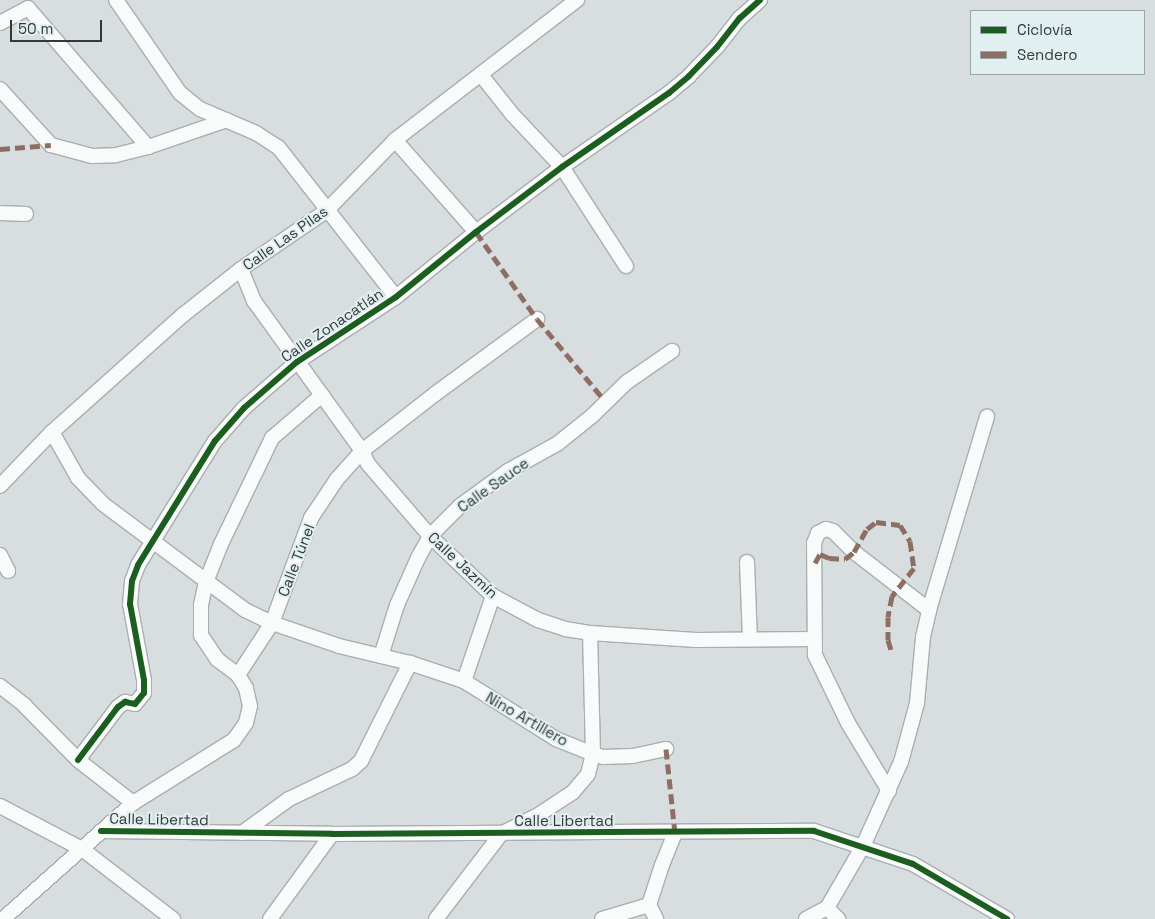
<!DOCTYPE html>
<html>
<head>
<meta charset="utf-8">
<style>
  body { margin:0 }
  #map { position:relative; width:1155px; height:919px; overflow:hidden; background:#d8dee0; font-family:"Space Grotesk",sans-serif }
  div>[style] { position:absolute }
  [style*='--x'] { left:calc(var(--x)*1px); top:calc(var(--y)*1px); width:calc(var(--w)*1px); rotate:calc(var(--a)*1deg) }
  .roads { filter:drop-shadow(1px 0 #a9aeaf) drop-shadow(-1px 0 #a9aeaf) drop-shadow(0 1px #a9aeaf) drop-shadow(0 -1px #a9aeaf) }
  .minor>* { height:14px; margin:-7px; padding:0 7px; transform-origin:7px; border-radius:7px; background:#f9fafa }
  .quiet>* { height:5px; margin-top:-2.5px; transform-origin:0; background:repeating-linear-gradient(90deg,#8d6e63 0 10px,transparent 0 15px) }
  .cycleway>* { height:6px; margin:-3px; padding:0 3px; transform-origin:3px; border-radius:3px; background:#1b5e20 }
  span { translate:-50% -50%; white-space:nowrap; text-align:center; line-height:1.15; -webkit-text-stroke:4px #e1eff0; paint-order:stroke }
  .street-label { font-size:15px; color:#333839 }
  .legend { position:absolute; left:970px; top:10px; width:175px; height:65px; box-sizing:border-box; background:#e1eff0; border:1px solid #9ba6a7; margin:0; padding:6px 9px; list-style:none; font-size:15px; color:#333839 }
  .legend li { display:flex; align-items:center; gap:10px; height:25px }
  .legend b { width:25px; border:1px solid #9ba6a7 }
  .scale { position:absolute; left:10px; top:20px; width:92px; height:22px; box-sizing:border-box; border:2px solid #333839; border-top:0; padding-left:6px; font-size:15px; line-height:18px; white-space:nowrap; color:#333839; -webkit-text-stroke:4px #e1eff0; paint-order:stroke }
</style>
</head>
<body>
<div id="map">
  <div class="roads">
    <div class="minor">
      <div style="--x:116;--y:0;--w:113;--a:55.5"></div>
      <div style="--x:180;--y:93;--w:26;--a:39"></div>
      <div style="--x:200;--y:109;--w:61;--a:23.2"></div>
      <div style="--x:256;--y:133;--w:27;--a:33"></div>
      <div style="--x:279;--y:148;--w:189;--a:51.9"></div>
      <div style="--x:0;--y:23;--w:32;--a:-28"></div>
      <div style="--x:28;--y:8;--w:184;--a:49.2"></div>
      <div style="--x:481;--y:75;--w:50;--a:51.5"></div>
      <div style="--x:512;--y:114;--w:73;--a:46.7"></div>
      <div style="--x:562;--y:167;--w:118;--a:57.1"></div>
      <div style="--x:0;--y:89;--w:76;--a:47.7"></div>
      <div style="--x:51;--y:145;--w:42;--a:15"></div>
      <div style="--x:92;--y:156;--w:24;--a:-2"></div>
      <div style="--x:116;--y:155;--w:33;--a:-14"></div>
      <div style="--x:148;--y:147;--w:83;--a:-18.9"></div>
      <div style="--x:395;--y:140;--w:123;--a:48.6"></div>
      <div style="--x:0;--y:213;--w:26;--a:2"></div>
      <div style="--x:241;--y:269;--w:35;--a:68"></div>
      <div style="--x:254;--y:301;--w:185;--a:54.2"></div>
      <div style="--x:362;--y:451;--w:14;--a:65"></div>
      <div style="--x:368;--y:464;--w:95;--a:49.3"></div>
      <div style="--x:430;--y:536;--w:87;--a:43.6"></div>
      <div style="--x:493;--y:596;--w:51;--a:28.1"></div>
      <div style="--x:538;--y:620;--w:28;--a:18"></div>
      <div style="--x:565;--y:629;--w:25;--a:9"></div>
      <div style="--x:590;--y:633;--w:106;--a:3.8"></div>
      <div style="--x:696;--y:640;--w:118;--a:-0.5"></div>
      <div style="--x:52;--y:432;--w:53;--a:60.5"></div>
      <div style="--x:78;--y:478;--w:36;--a:46"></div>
      <div style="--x:103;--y:504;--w:177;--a:36.7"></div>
      <div style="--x:245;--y:610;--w:30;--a:26"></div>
      <div style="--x:272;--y:623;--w:71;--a:18.9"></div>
      <div style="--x:339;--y:646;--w:73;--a:13.5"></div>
      <div style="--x:410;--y:663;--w:57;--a:18.4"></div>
      <div style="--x:464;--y:681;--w:109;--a:32.2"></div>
      <div style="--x:556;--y:739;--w:40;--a:22"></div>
      <div style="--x:593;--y:754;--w:10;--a:17"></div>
      <div style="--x:603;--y:757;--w:30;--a:-2"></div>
      <div style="--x:633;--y:756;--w:34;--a:-12"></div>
      <div style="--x:0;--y:486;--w:75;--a:-46.1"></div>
      <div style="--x:52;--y:432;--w:176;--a:-41.8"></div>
      <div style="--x:183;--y:315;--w:74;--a:-38.4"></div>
      <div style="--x:241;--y:269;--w:103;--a:-34.3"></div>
      <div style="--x:326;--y:211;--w:99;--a:-45.8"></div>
      <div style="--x:395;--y:140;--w:230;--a:-37.6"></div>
      <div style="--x:0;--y:555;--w:18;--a:63"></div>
      <div style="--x:747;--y:562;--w:77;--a:87.8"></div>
      <div style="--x:381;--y:656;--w:53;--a:-72.6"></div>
      <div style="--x:397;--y:605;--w:51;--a:-65.9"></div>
      <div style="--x:418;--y:558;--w:25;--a:-61"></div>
      <div style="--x:430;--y:536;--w:42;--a:-45"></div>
      <div style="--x:460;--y:506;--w:59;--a:-36.1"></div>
      <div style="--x:508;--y:471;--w:56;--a:-28.9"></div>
      <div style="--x:557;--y:444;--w:45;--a:-38.7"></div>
      <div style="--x:592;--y:416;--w:49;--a:-44.2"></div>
      <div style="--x:627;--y:382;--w:55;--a:-34.6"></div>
      <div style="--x:238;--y:675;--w:62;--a:-56.8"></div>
      <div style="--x:272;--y:623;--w:112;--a:-69.6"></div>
      <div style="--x:311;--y:518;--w:47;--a:-56.3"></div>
      <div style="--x:337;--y:479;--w:38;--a:-48"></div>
      <div style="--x:362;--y:451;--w:93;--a:-38"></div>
      <div style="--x:435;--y:394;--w:127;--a:-36.3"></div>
      <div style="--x:464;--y:681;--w:90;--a:-71.2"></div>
      <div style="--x:0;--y:686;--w:31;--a:38"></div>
      <div style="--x:24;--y:705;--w:77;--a:45.5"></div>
      <div style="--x:78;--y:760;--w:70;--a:38"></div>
      <div style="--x:78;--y:760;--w:66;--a:-53"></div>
      <div style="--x:118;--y:707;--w:9;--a:-36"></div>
      <div style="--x:125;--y:702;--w:10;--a:11"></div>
      <div style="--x:135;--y:704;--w:14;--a:-51"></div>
      <div style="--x:144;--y:693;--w:13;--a:-90"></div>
      <div style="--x:144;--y:680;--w:77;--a:-100.4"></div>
      <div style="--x:130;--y:604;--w:23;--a:-85"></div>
      <div style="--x:132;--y:581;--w:17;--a:-69"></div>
      <div style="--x:138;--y:565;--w:146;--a:-58.2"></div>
      <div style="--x:215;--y:441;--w:44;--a:-48.7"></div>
      <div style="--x:244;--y:408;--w:70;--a:-41"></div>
      <div style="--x:297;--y:362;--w:118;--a:-33.3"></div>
      <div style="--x:396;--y:297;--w:103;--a:-39.1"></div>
      <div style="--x:476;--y:232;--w:108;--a:-37.1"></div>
      <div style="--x:562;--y:167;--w:130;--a:-34.7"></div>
      <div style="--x:669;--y:93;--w:26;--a:-40"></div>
      <div style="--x:689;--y:76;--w:40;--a:-46"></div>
      <div style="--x:717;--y:47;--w:37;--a:-52"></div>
      <div style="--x:740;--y:18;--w:27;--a:-42"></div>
      <div style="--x:889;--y:791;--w:79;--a:-121.1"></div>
      <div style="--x:848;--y:723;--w:76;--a:-115.9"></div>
      <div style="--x:815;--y:655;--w:112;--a:-90.5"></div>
      <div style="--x:814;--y:543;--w:11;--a:-68"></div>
      <div style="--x:818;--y:533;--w:9;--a:-27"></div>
      <div style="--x:826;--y:529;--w:7;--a:16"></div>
      <div style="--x:833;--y:531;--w:30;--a:45"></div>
      <div style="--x:854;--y:552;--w:95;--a:37.7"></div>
      <div style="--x:0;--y:806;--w:93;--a:27.7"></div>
      <div style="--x:82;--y:849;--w:115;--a:37.6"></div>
      <div style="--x:101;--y:831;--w:231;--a:0.7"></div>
      <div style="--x:332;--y:834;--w:482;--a:-0.4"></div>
      <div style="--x:814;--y:831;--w:104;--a:18.4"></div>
      <div style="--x:913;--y:864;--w:109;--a:30.3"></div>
      <div style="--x:242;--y:833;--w:58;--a:-35.9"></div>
      <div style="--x:289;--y:799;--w:70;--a:-25.5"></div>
      <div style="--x:352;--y:769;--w:12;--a:-42"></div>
      <div style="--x:361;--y:761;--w:110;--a:-63.4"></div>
      <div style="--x:649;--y:905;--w:42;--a:-72"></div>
      <div style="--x:662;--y:865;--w:35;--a:-68"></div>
      <div style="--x:649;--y:905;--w:16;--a:63"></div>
      <div style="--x:827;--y:908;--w:16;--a:45"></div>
      <div style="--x:3;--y:919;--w:174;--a:-41.7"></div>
      <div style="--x:133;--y:803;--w:119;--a:-32"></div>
      <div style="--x:234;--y:740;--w:21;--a:-55"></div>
      <div style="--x:246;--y:723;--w:17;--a:-77"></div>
      <div style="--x:250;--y:706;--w:18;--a:-103"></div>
      <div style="--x:246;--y:688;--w:15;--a:-122"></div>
      <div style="--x:238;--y:675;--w:26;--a:-143"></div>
      <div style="--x:217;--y:659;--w:29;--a:-124"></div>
      <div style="--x:201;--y:635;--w:30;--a:-90"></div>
      <div style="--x:201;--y:605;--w:24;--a:-78"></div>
      <div style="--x:206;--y:582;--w:41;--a:-68.5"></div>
      <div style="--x:221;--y:544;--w:118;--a:-64.3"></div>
      <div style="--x:272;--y:438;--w:66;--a:-40.7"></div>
      <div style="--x:270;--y:919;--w:105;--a:-53.9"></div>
      <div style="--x:436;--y:919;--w:107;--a:-52.6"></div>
      <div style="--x:501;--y:834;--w:38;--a:-27"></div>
      <div style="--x:535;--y:817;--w:45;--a:-33.3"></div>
      <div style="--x:573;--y:792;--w:23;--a:-50"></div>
      <div style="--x:588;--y:774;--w:21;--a:-76"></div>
      <div style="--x:593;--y:754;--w:121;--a:-91.4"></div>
      <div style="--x:602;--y:919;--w:49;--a:-16.6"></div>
      <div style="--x:806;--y:919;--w:24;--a:-28"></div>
      <div style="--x:827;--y:908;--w:72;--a:-59.9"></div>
      <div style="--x:863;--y:846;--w:92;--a:-65.7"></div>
      <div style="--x:901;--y:762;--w:61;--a:-74.8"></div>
      <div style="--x:917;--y:703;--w:66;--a:-84.8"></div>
      <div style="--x:923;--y:637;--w:28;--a:-77"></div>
      <div style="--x:929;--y:610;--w:202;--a:-73.3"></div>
    </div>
  </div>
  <div class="quiet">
    <div style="--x:0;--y:149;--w:51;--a:-4.5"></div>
    <div style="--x:476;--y:232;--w:106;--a:55"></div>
    <div style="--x:537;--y:319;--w:100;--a:50.3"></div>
    <div style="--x:815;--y:563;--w:10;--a:-61"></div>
    <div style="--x:820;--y:554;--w:10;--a:24"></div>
    <div style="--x:829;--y:558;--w:16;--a:4"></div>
    <div style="--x:845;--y:559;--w:11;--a:-38"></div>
    <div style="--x:854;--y:552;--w:26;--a:-61"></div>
    <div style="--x:867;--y:529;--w:11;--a:-38"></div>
    <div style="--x:876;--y:522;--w:24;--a:7"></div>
    <div style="--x:900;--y:525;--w:19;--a:58"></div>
    <div style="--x:910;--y:541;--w:27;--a:82"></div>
    <div style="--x:914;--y:568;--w:36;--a:128"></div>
    <div style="--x:892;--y:596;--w:21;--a:101"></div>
    <div style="--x:888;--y:617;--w:23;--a:90"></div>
    <div style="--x:888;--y:640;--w:10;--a:73"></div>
    <div style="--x:666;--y:749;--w:84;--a:83.9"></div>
  </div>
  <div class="cycleway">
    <div style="--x:78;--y:760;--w:66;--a:-53"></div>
    <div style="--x:118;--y:707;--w:9;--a:-36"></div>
    <div style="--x:125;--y:702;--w:10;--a:11"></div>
    <div style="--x:135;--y:704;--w:14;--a:-51"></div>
    <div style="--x:144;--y:693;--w:13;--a:-90"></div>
    <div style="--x:144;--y:680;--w:77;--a:-100.4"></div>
    <div style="--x:130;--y:604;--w:23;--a:-85"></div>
    <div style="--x:132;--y:581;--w:17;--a:-69"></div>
    <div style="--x:138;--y:565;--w:146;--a:-58.2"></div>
    <div style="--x:215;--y:441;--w:44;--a:-48.7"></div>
    <div style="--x:244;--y:408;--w:70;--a:-41"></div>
    <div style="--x:297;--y:362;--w:118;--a:-33.3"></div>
    <div style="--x:396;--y:297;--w:103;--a:-39.1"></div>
    <div style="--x:476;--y:232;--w:108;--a:-37.1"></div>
    <div style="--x:562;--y:167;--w:130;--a:-34.7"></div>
    <div style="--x:669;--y:93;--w:26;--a:-40"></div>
    <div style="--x:689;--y:76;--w:40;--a:-46"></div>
    <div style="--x:717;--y:47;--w:37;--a:-52"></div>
    <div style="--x:740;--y:18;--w:27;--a:-42"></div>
    <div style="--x:101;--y:831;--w:231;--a:0.7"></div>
    <div style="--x:332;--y:834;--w:482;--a:-0.4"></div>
    <div style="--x:814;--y:831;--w:104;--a:18.4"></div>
    <div style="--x:913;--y:864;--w:109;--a:30.3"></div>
  </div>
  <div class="street-label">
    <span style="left:285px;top:238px;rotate:-35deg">Calle Las Pilas</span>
    <span style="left:332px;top:325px;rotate:-34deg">Calle Zonacatlán</span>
    <span style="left:493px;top:485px;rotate:-35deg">Calle Sauce</span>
    <span style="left:296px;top:560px;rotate:-69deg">Calle Túnel</span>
    <span style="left:463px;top:565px;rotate:43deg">Calle Jazmín</span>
    <span style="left:527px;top:719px;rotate:30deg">Nino Artillero</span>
    <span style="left:159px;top:819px;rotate:1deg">Calle Libertad</span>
    <span style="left:564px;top:821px">Calle Libertad</span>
  </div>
  <ul class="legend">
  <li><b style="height:6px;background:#1b5e20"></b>Ciclovía</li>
  <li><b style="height:6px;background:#8d6e63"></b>Sendero</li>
  </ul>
  <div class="scale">50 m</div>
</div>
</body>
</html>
